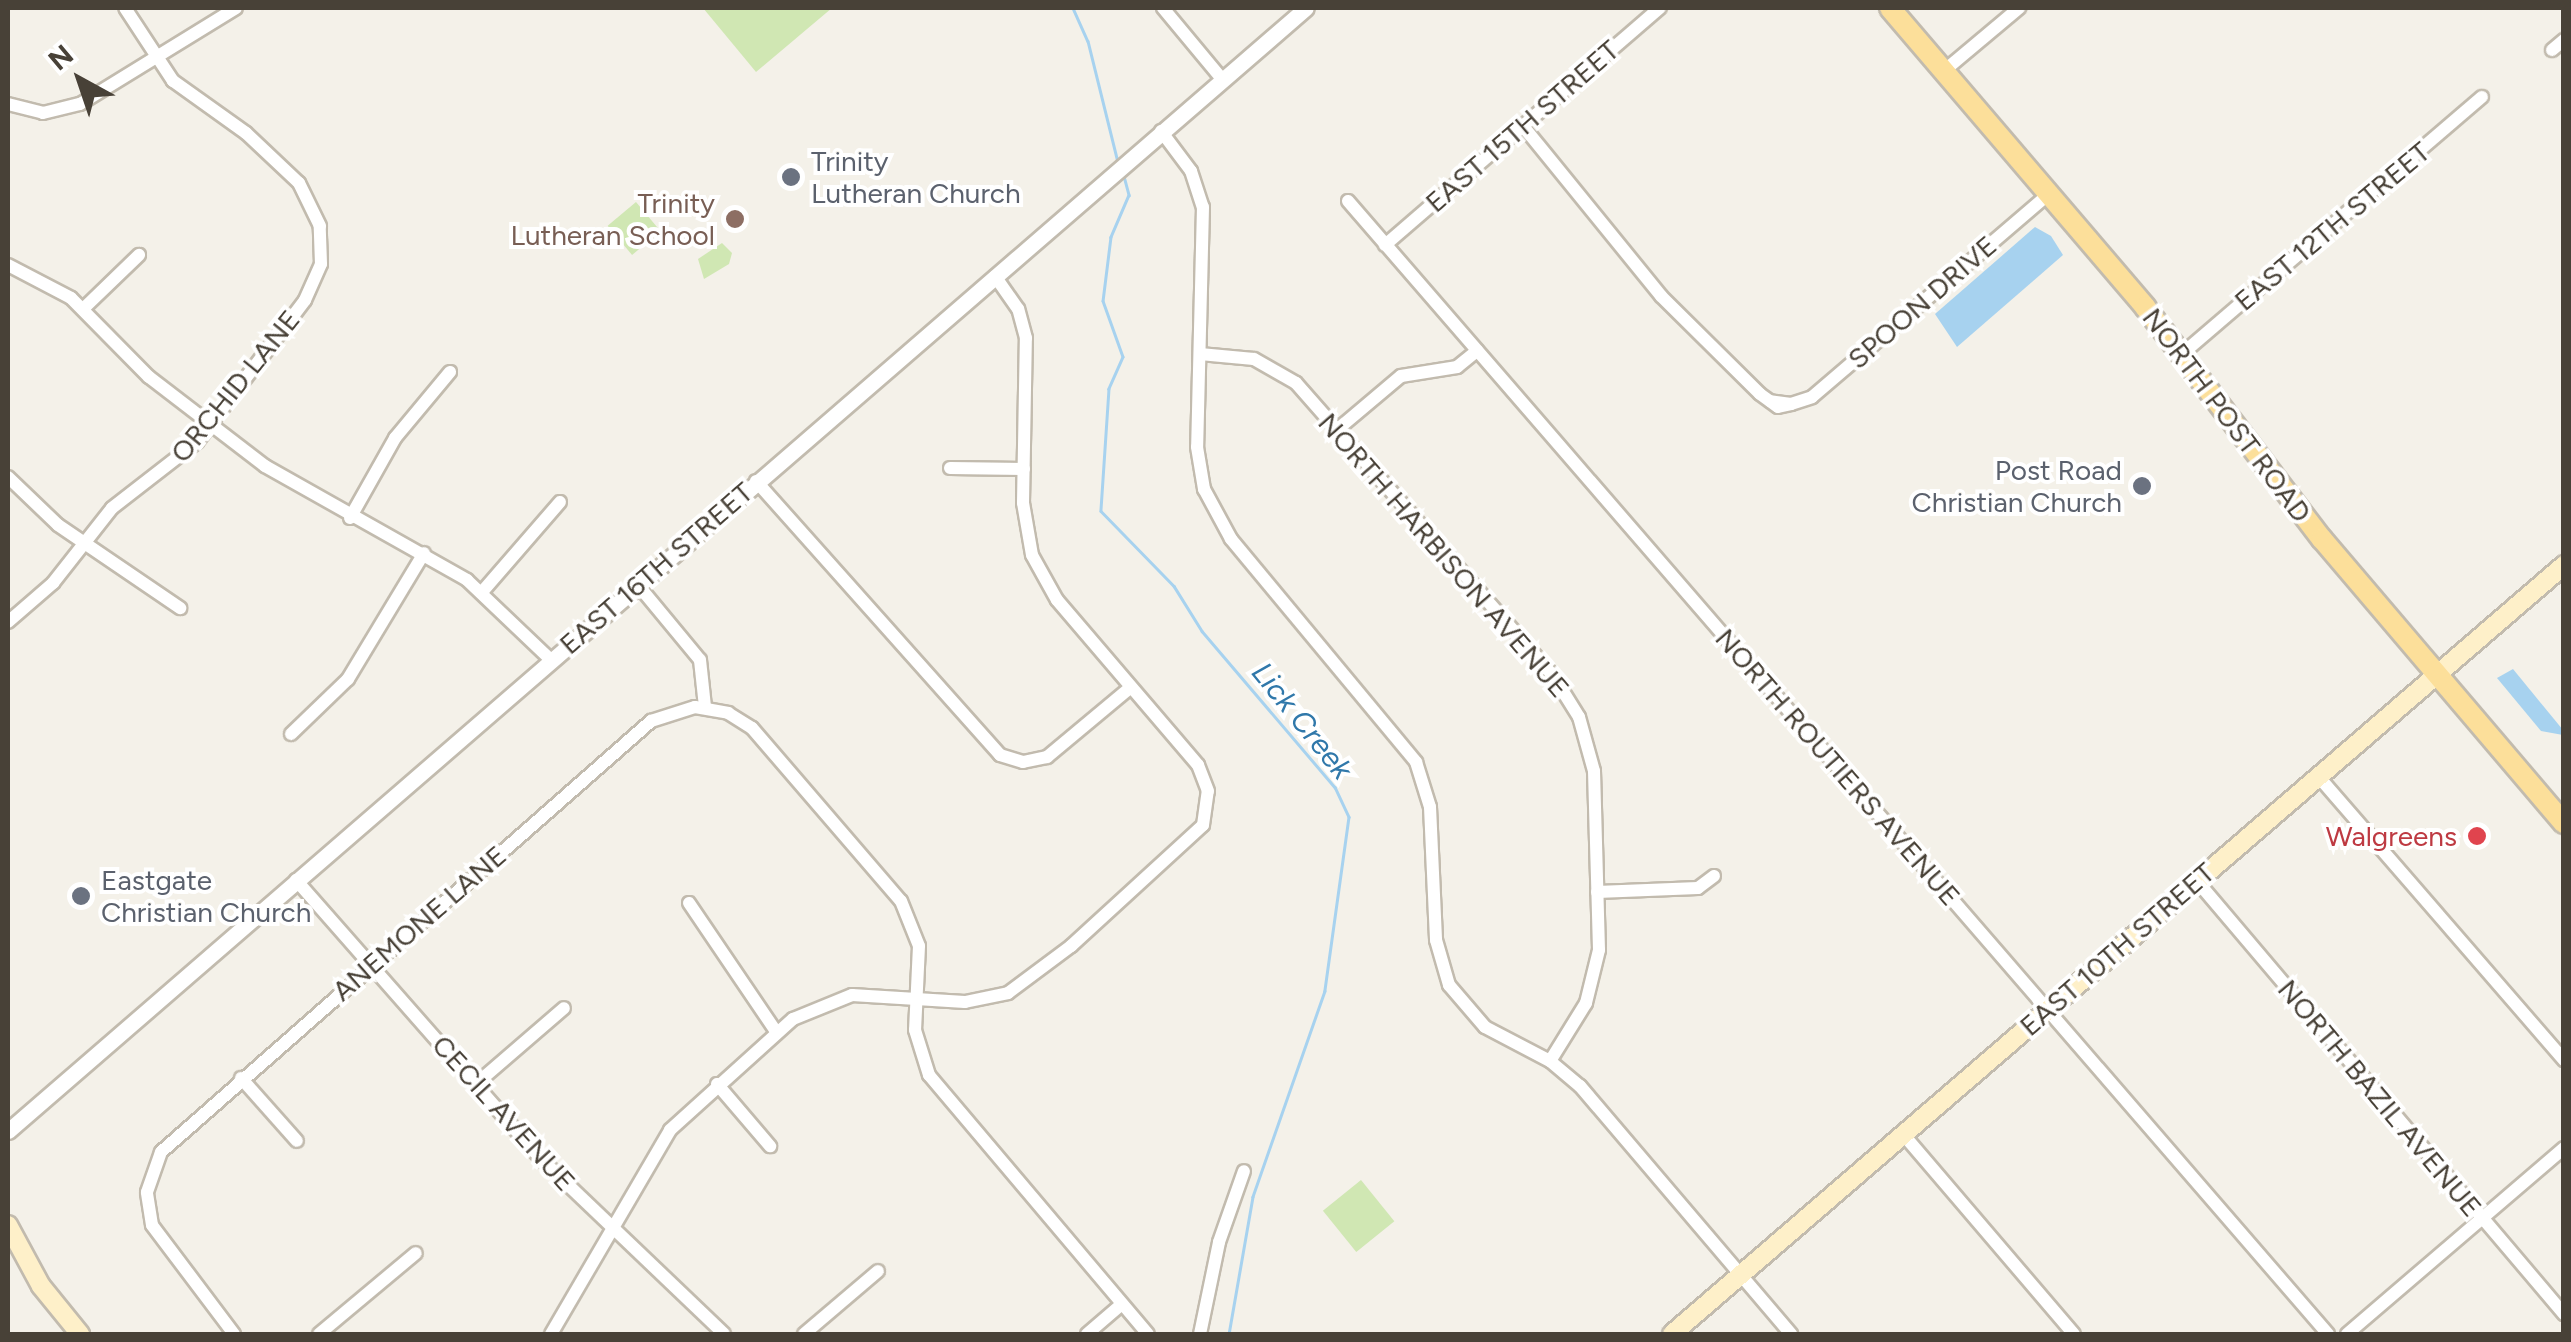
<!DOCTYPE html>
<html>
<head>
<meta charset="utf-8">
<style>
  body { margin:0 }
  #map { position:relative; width:2571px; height:1342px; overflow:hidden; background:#f4f1e9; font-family:Figtree,sans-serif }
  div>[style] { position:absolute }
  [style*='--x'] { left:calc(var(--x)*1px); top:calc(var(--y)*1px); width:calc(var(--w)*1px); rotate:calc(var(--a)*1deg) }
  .green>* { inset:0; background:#d0e7b3; transform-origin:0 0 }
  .water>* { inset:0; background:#a7d2ef }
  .stream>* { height:2.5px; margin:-1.25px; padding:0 1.25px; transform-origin:1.25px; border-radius:1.25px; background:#a7d2ef }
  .roads { filter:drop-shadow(2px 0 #c2bbae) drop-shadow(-2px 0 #c2bbae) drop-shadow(0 2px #c2bbae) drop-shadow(0 -2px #c2bbae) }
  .minor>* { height:12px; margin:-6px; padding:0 6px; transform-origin:6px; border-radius:6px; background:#fff }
  .tertiary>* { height:15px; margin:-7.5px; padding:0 7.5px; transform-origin:7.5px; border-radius:7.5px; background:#fff }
  .secondary>* { height:18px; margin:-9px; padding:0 9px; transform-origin:9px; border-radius:9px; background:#fef0c9 }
  .primary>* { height:20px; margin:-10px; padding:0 10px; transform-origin:10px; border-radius:10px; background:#fcdf9a }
  .dots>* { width:28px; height:28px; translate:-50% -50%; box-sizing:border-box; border:5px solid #fff; border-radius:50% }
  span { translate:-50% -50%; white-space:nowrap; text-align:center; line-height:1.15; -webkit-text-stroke:8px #fff; paint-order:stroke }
  .street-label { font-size:28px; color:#484137 }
  .worship-label { font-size:28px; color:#5b616d }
  .left { translate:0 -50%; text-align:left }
  .right { translate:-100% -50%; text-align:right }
  .education-label { font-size:28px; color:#785e54 }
  .health-label { font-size:28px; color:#be3a42 }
  .water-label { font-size:30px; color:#3078aa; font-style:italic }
  .frame { position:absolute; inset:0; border:10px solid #484137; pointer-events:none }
  .north { position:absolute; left:30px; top:30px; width:100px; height:100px; -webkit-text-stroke:8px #fff; paint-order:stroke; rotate:320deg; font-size:28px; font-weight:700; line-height:40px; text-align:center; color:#484137 }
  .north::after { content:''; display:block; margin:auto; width:35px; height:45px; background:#484137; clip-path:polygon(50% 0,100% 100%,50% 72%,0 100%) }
</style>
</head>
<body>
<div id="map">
  <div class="green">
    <div style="clip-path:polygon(703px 8px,832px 8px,756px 72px)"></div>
    <div style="left:636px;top:202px;width:38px;height:37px;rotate:50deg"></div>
    <div style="clip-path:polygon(722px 243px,732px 253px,729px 264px,704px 279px,698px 259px)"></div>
    <div style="left:1361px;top:1180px;width:53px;height:49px;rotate:51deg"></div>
  </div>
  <div class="water">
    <div style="clip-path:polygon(2035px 227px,2051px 236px,2063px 255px,1957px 347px,1935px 314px)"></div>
    <div style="clip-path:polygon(2513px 669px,2563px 730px,2563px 735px,2541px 731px,2497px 678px)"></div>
  </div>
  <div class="stream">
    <div style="--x:1073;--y:8;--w:36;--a:66"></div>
    <div style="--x:1088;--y:41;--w:125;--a:76.1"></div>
    <div style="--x:1124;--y:176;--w:20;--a:75"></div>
    <div style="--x:1129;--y:195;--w:46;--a:113.2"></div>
    <div style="--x:1111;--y:237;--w:64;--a:97.1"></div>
    <div style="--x:1103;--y:301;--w:59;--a:70.3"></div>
    <div style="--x:1123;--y:357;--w:35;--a:114"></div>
    <div style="--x:1109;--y:389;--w:122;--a:93.8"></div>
    <div style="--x:1101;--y:511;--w:105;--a:45.8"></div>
    <div style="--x:1174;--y:586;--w:53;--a:58.1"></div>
    <div style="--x:1202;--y:631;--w:205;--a:49.6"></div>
    <div style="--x:1335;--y:787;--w:33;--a:65"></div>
    <div style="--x:1349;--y:817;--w:176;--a:97.9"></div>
    <div style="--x:1325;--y:991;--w:218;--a:109.3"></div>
    <div style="--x:1253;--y:1197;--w:139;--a:99.9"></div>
  </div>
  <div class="roads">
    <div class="minor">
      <div style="--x:1163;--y:8;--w:92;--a:50.3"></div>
      <div style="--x:2552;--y:50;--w:16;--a:-40"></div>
      <div style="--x:1945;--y:70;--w:97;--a:-40"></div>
      <div style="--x:8;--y:104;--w:36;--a:14"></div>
      <div style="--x:43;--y:113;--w:38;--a:-14"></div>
      <div style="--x:80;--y:104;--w:183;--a:-31.6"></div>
      <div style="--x:1523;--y:126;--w:219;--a:50.9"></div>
      <div style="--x:1661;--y:296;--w:139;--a:44.7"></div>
      <div style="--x:1760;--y:394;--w:22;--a:36"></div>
      <div style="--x:1778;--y:407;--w:13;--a:-13"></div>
      <div style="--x:1791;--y:404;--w:21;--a:-172"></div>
      <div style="--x:1161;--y:131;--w:50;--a:53.1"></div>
      <div style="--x:1191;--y:171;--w:38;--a:72"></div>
      <div style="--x:1203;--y:207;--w:240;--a:91.4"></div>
      <div style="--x:1197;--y:447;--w:43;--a:80.5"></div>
      <div style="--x:1204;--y:489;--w:57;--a:61.6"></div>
      <div style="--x:1231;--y:539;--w:290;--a:50.3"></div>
      <div style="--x:1416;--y:762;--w:47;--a:72.7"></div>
      <div style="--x:1430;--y:807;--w:133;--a:87.4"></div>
      <div style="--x:1436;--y:940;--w:47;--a:73.9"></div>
      <div style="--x:1449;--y:985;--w:55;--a:49.4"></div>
      <div style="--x:1485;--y:1027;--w:73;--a:27.6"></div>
      <div style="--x:1550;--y:1061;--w:39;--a:40"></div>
      <div style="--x:1580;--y:1086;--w:326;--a:49.6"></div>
      <div style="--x:1348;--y:201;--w:1498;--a:49.14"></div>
      <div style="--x:1385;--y:245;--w:363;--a:-40.8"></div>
      <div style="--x:8;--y:265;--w:71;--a:27.6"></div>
      <div style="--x:71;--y:298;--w:111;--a:45.4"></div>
      <div style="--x:149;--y:377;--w:146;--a:37.5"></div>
      <div style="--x:265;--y:466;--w:232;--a:29.4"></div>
      <div style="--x:467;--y:580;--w:116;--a:43.6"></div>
      <div style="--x:83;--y:309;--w:78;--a:-44"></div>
      <div style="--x:1200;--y:354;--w:54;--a:5.3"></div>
      <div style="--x:1254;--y:359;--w:48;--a:29.7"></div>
      <div style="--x:1296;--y:383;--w:391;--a:48.7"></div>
      <div style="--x:1554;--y:677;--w:47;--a:58"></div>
      <div style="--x:1579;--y:717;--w:56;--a:74.5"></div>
      <div style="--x:1594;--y:771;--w:179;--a:88.4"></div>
      <div style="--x:1599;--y:950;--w:55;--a:103.8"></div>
      <div style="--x:1586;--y:1003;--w:68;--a:121.8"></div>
      <div style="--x:2182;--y:354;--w:395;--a:-40.6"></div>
      <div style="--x:1791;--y:404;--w:22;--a:-18"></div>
      <div style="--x:1812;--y:397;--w:313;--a:-40.6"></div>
      <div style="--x:1338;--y:429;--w:82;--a:-40.1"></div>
      <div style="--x:1401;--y:376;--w:57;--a:-9.1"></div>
      <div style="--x:1457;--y:367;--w:26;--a:-39"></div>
      <div style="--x:950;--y:468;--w:74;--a:0.8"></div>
      <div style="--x:8;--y:477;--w:69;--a:43.8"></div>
      <div style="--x:58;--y:525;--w:148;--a:34.2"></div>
      <div style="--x:756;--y:481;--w:367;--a:48.3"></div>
      <div style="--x:1000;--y:755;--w:24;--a:17"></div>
      <div style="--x:1023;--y:762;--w:25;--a:-12"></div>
      <div style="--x:1047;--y:757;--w:109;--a:-39.8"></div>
      <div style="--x:350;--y:518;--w:92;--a:-60.6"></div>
      <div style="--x:395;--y:438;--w:86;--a:-50.2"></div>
      <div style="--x:638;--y:585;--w:97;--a:50.4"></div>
      <div style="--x:700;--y:660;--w:47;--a:83.9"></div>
      <div style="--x:482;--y:592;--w:119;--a:-49.1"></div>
      <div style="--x:8;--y:622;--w:60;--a:-40.9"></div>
      <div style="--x:53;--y:583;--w:95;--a:-51.8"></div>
      <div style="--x:112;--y:508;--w:108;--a:-37.8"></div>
      <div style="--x:197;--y:442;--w:178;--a:-52.7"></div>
      <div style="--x:305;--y:300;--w:39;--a:-66"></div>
      <div style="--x:321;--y:264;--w:38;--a:-92"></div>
      <div style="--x:320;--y:226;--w:48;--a:-116"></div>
      <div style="--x:299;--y:183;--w:73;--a:-136.7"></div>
      <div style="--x:246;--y:133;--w:90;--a:-144.5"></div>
      <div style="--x:173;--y:81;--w:87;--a:-123.3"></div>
      <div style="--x:291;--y:734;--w:79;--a:-44"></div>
      <div style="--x:348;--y:679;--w:147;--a:-58.9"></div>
      <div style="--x:2318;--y:776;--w:376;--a:49.1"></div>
      <div style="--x:296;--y:880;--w:371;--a:48.7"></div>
      <div style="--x:541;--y:1159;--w:253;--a:43.7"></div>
      <div style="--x:2197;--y:881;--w:568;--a:49.72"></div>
      <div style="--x:1597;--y:892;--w:101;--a:-2.3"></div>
      <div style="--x:1698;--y:888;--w:20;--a:-37"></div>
      <div style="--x:689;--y:903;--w:157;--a:55.9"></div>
      <div style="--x:241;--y:1078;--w:84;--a:48.4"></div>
      <div style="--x:476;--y:1084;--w:116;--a:-40.8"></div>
      <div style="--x:717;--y:1084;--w:82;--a:49.5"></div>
      <div style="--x:1903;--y:1134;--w:263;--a:49.5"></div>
      <div style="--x:234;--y:1334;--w:136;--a:-127"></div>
      <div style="--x:152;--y:1225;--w:33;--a:-99"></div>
      <div style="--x:147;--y:1192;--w:42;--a:-70.7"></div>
      <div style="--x:161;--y:1152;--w:653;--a:-41.33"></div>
      <div style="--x:651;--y:721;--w:46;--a:-17.7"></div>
      <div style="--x:695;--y:707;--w:34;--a:10"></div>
      <div style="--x:728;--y:713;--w:28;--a:32"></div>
      <div style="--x:752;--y:728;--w:228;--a:49.3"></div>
      <div style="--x:901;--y:901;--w:48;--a:68.2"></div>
      <div style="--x:919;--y:946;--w:84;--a:92.7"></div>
      <div style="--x:915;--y:1030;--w:47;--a:72.7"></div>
      <div style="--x:929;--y:1075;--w:339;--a:49.8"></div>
      <div style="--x:319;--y:1334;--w:126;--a:-39.9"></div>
      <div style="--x:551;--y:1334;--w:236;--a:-59.7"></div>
      <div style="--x:670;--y:1130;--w:166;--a:-42.1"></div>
      <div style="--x:793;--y:1019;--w:64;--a:-22.1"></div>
      <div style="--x:852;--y:995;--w:113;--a:3.5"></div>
      <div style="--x:965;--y:1002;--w:44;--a:-11.8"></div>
      <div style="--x:1008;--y:993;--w:79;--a:-36.7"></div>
      <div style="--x:1071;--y:946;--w:179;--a:-42.5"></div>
      <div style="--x:1203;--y:825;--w:34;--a:-82"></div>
      <div style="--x:1208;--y:791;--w:28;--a:-111"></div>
      <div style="--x:1198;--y:765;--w:217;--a:-130.5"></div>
      <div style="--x:1057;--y:600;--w:51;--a:-119.1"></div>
      <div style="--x:1032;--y:555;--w:53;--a:-99.8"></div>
      <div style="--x:1023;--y:503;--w:165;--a:-89"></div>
      <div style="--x:1026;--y:338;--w:30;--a:-105"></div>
      <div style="--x:1018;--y:309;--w:40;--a:-124.9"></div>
      <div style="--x:804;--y:1334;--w:97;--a:-40.4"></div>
      <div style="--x:1087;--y:1334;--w:46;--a:-40.6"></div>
      <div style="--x:1200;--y:1334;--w:94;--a:-78.3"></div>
      <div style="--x:1219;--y:1242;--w:75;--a:-70.6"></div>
      <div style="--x:2347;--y:1334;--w:286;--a:-40.6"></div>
    </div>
    <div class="tertiary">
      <div style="--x:8;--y:1131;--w:1716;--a:-40.87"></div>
    </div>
    <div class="secondary">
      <div style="--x:8;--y:1225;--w:69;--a:61.6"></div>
      <div style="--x:41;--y:1286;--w:62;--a:50.9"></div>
      <div style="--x:1672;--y:1334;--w:1178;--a:-40.76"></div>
    </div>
    <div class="primary">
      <div style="--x:1890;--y:8;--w:393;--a:49.5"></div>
      <div style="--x:2145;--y:307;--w:292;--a:52.7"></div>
      <div style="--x:2322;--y:539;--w:373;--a:49.6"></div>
    </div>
  </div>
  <div class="dots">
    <div style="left:791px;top:177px;background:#6b7280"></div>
    <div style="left:735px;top:219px;background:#8d6e63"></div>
    <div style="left:2142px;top:486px;background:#6b7280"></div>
    <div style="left:2477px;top:836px;background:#e0444e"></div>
    <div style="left:81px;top:896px;background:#6b7280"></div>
  </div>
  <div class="street-label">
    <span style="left:1522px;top:126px;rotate:-41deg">EAST 15TH STREET</span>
    <span style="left:2332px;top:226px;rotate:-40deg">EAST 12TH STREET</span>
    <span style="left:1922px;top:302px;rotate:-41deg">SPOON DRIVE</span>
    <span style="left:235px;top:386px;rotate:-51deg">ORCHID LANE</span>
    <span style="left:2227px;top:415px;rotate:53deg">NORTH POST ROAD</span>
    <span style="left:1444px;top:555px;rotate:49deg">NORTH HARBISON AVENUE</span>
    <span style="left:656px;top:568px;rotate:-41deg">EAST 16TH STREET</span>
    <span style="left:1838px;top:767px;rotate:49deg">NORTH ROUTIERS AVENUE</span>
    <span style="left:419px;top:923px;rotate:-41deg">ANEMONE LANE</span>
    <span style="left:2117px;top:949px;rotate:-41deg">EAST 10TH STREET</span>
    <span style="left:2380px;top:1098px;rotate:50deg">NORTH BAZIL AVENUE</span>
    <span style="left:504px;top:1113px;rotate:48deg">CECIL AVENUE</span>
  </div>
  <div class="worship-label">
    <span class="left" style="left:811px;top:177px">Trinity<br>Lutheran Church</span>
    <span class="right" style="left:2122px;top:486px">Post Road<br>Christian Church</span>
    <span class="left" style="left:101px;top:896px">Eastgate<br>Christian Church</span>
  </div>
  <div class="education-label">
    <span class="right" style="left:715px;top:219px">Trinity<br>Lutheran School</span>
  </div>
  <div class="health-label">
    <span class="right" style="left:2457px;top:836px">Walgreens</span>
  </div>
  <div class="water-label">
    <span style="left:1302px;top:721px;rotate:51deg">Lick Creek</span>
  </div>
  <div class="frame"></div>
  <div class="north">N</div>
</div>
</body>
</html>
